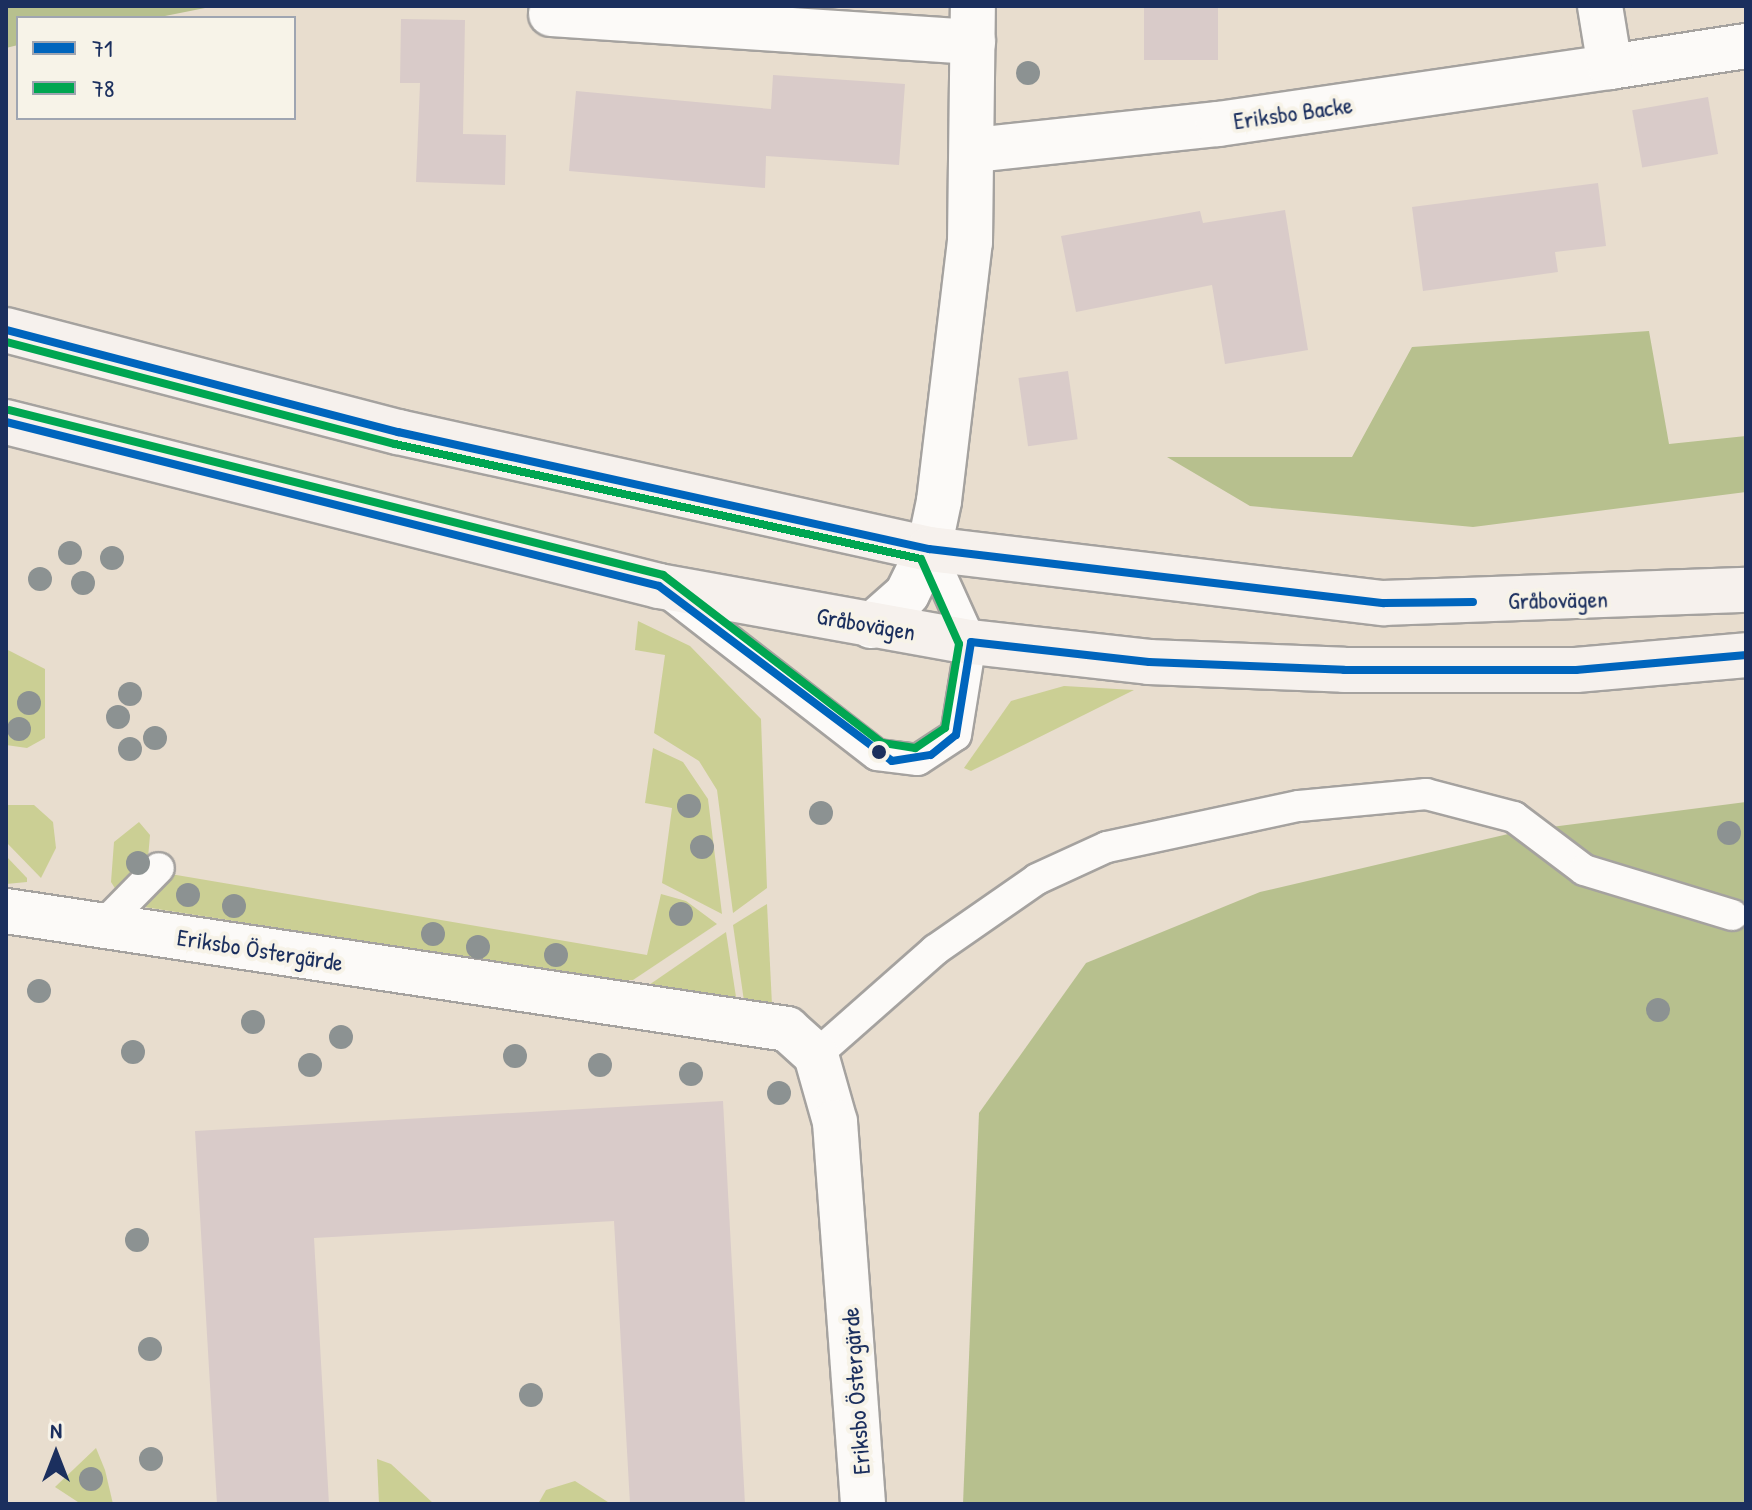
<!DOCTYPE html>
<html>
<head>
<meta charset="utf-8">
<style>
  body { margin:0 }
  #map { position:relative; width:1752px; height:1510px; overflow:hidden; background:#e8ddce; font-family:"Patrick Hand",sans-serif }
  div>[style] { position:absolute }
  [style*='--x'] { left:calc(var(--x)*1px); top:calc(var(--y)*1px); width:calc(var(--w)*1px); rotate:calc(var(--a)*1deg) }
  .green>* { inset:0; background:#cbcf94 }
  .forest>* { inset:0; background:#b7c08e }
  .building>* { inset:0; background:#d9cbc9; transform-origin:0 0 }
  .roads { filter:drop-shadow(2px 0 #a5a29f) drop-shadow(-2px 0 #a5a29f) drop-shadow(0 2px #a5a29f) drop-shadow(0 -2px #a5a29f) }
  .lane>* { height:30px; margin:-15px; padding:0 15px; transform-origin:15px; border-radius:15px; background:#fcfaf8 }
  .street>* { height:44px; margin:-22px; padding:0 22px; transform-origin:22px; border-radius:22px; background:#fcfaf8 }
  .secondary>* { height:44px; margin:-22px; padding:0 22px; transform-origin:22px; border-radius:22px; background:#f6f1ed }
  .bus-1>* { height:8px; margin:-4px; padding:0 4px; transform-origin:4px; border-radius:4px; background:#0065bd }
  .bus-2>* { height:8px; margin:-4px; padding:0 4px; transform-origin:4px; border-radius:4px; background:#00a651 }
  .trees>* { width:24px; height:24px; margin:-12px; border-radius:50%; background:#8c9292 }
  .dots>* { width:22px; height:22px; translate:-50% -50%; box-sizing:border-box; border:4px solid #f7f3e8; border-radius:50% }
  span { translate:-50% -50%; white-space:nowrap; text-align:center; line-height:1.15; -webkit-text-stroke:8px #f7f3e8; paint-order:stroke }
  .street-label { font-size:24px; color:#1b2f5e }
  .frame { position:absolute; inset:0; border:8px solid #1b2f5e; pointer-events:none }
  .legend { position:absolute; left:16px; top:16px; width:280px; height:104px; box-sizing:border-box; background:#f7f3e8; border:2px solid #9fa5b1; margin:0; padding:10px 14px; list-style:none; font-size:24px; color:#1b2f5e }
  .legend li { display:flex; align-items:center; gap:16px; height:40px }
  .legend b { width:40px; border:2px solid #9fa5b1 }
  .north { position:absolute; left:16px; top:1414px; width:80px; height:80px; -webkit-text-stroke:6px #f7f3e8; paint-order:stroke; rotate:0deg; font-size:22px; font-weight:700; line-height:32px; text-align:center; color:#1b2f5e }
  .north::after { content:''; display:block; margin:auto; width:28px; height:36px; background:#1b2f5e; clip-path:polygon(50% 0,100% 100%,50% 72%,0 100%) }
</style>
</head>
<body>
<div id="map">
  <div class="green">
    <div style="clip-path:polygon(638px 621px,690px 646px,761px 719px,767px 888px,733px 913px,717px 790px,699px 761px,654px 733px,665px 655px,635px 650px)"></div>
    <div style="clip-path:polygon(6px 649px,45px 669px,45px 738px,27px 748px,6px 745px)"></div>
    <div style="clip-path:polygon(1064px 686px,1134px 690px,971px 771px,964px 768px,1011px 701px)"></div>
    <div style="clip-path:polygon(653px 748px,683px 762px,708px 799px,722px 914px,662px 883px,672px 808px,645px 803px)"></div>
    <div style="clip-path:polygon(6px 805px,34px 805px,53px 822px,56px 848px,41px 878px,6px 842px)"></div>
    <div style="clip-path:polygon(139px 822px,150px 835px,147px 870px,647px 955px,661px 894px,686px 901px,717px 924px,633px 980px,613px 980px,138px 906px,123px 901px,111px 882px,114px 842px)"></div>
    <div style="clip-path:polygon(6px 856px,27px 878px,27px 882px,6px 884px)"></div>
    <div style="clip-path:polygon(767px 904px,772px 1005px,744px 1001px,733px 925px)"></div>
    <div style="clip-path:polygon(726px 932px,736px 997px,646px 987px)"></div>
    <div style="clip-path:polygon(96px 1448px,105px 1470px,113px 1504px,81px 1504px,55px 1487px)"></div>
    <div style="clip-path:polygon(377px 1459px,391px 1464px,434px 1504px,379px 1504px)"></div>
    <div style="clip-path:polygon(575px 1481px,611px 1504px,538px 1504px,546px 1490px)"></div>
  </div>
  <div class="forest">
    <div style="clip-path:polygon(6px 6px,215px 6px,155px 18px,18px 18px,18px 45px,6px 48px)"></div>
    <div style="clip-path:polygon(1649px 331px,1669px 444px,1746px 436px,1746px 492px,1473px 527px,1250px 506px,1167px 457px,1352px 457px,1412px 347px)"></div>
    <div style="clip-path:polygon(1746px 802px,1746px 1504px,963px 1504px,979px 1113px,1086px 963px,1260px 892px,1521px 831px)"></div>
  </div>
  <div class="building">
    <div style="left:1144px;top:6px;width:74px;height:54px"></div>
    <div style="clip-path:polygon(401px 19px,465px 20px,463px 134px,506px 135px,505px 185px,416px 182px,420px 83px,400px 83px)"></div>
    <div style="clip-path:polygon(773px 75px,905px 84px,899px 165px,766px 156px,765px 188px,569px 171px,576px 91px,771px 109px)"></div>
    <div style="left:1708px;top:97px;width:58px;height:77px;rotate:80deg"></div>
    <div style="clip-path:polygon(1598px 183px,1606px 246px,1555px 252px,1558px 272px,1423px 291px,1412px 207px)"></div>
    <div style="clip-path:polygon(1285px 210px,1308px 350px,1225px 364px,1212px 285px,1076px 312px,1061px 236px,1200px 211px,1203px 223px)"></div>
    <div style="left:1068px;top:371px;width:69px;height:50px;rotate:82deg"></div>
    <div style="clip-path:polygon(723px 1101px,745px 1504px,630px 1504px,614px 1221px,314px 1238px,329px 1504px,217px 1504px,195px 1131px)"></div>
  </div>
  <div class="roads">
    <div class="lane">
      <div style="--x:664;--y:590;--w:269;--a:37.8"></div>
      <div style="--x:877;--y:755;--w:41;--a:7"></div>
      <div style="--x:918;--y:760;--w:45;--a:-33.3"></div>
      <div style="--x:956;--y:735;--w:94;--a:-80.8"></div>
      <div style="--x:971;--y:642;--w:102;--a:-114.3"></div>
      <div style="--x:102;--y:926;--w:81;--a:-45.5"></div>
      <div style="--x:816;--y:1055;--w:159;--a:-41.4"></div>
      <div style="--x:935;--y:950;--w:124;--a:-34.8"></div>
      <div style="--x:1037;--y:879;--w:77;--a:-24.6"></div>
      <div style="--x:1107;--y:847;--w:196;--a:-12.1"></div>
      <div style="--x:1299;--y:806;--w:128;--a:-5.4"></div>
      <div style="--x:1426;--y:794;--w:91;--a:14.6"></div>
      <div style="--x:1514;--y:817;--w:88;--a:37.1"></div>
      <div style="--x:1584;--y:870;--w:155;--a:16.9"></div>
    </div>
    <div class="street">
      <div style="--x:551;--y:14;--w:423;--a:3.8"></div>
      <div style="--x:1610;--y:67;--w:138;--a:-8.8"></div>
      <div style="--x:974;--y:150;--w:245;--a:-6.1"></div>
      <div style="--x:1218;--y:124;--w:396;--a:-8.3"></div>
      <div style="--x:1610;--y:67;--w:62;--a:-99.3"></div>
      <div style="--x:871;--y:626;--w:48;--a:-41.6"></div>
      <div style="--x:907;--y:594;--w:50;--a:-63.9"></div>
      <div style="--x:929;--y:549;--w:49;--a:-78.2"></div>
      <div style="--x:939;--y:501;--w:261;--a:-83.2"></div>
      <div style="--x:970;--y:242;--w:236;--a:-89.3"></div>
      <div style="--x:6;--y:911;--w:790;--a:8.59"></div>
      <div style="--x:787;--y:1029;--w:39;--a:42"></div>
      <div style="--x:816;--y:1055;--w:70;--a:74.2"></div>
      <div style="--x:835;--y:1122;--w:383;--a:85.8"></div>
    </div>
    <div class="secondary">
      <div style="--x:6;--y:330;--w:405;--a:14.6"></div>
      <div style="--x:398;--y:432;--w:544;--a:12.43"></div>
      <div style="--x:929;--y:549;--w:458;--a:6.8"></div>
      <div style="--x:1384;--y:603;--w:362;--a:-2.1"></div>
      <div style="--x:6;--y:422;--w:673;--a:14.1"></div>
      <div style="--x:659;--y:586;--w:317;--a:10.2"></div>
      <div style="--x:971;--y:642;--w:179;--a:6.4"></div>
      <div style="--x:1149;--y:662;--w:195;--a:2.3"></div>
      <div style="--x:1344;--y:670;--w:232;--a:0"></div>
      <div style="--x:1576;--y:670;--w:171;--a:-5"></div>
    </div>
  </div>
  <div class="bus-1">
    <div style="--x:6;--y:330;--w:405;--a:14.6"></div>
    <div style="--x:398;--y:432;--w:544;--a:12.43"></div>
    <div style="--x:929;--y:549;--w:458;--a:6.8"></div>
    <div style="--x:1384;--y:603;--w:89;--a:-0.6"></div>
    <div style="--x:6;--y:422;--w:673;--a:14.1"></div>
    <div style="--x:659;--y:586;--w:291;--a:36.9"></div>
    <div style="--x:892;--y:761;--w:39;--a:-9"></div>
    <div style="--x:931;--y:755;--w:32;--a:-39"></div>
    <div style="--x:956;--y:735;--w:94;--a:-80.8"></div>
    <div style="--x:971;--y:642;--w:179;--a:6.4"></div>
    <div style="--x:1149;--y:662;--w:195;--a:2.3"></div>
    <div style="--x:1344;--y:670;--w:232;--a:0"></div>
    <div style="--x:1576;--y:670;--w:171;--a:-5"></div>
  </div>
  <div class="bus-2">
    <div style="--x:6;--y:342;--w:402;--a:14.7"></div>
    <div style="--x:395;--y:444;--w:538;--a:12.33"></div>
    <div style="--x:921;--y:559;--w:93;--a:65.9"></div>
    <div style="--x:959;--y:644;--w:85;--a:99.5"></div>
    <div style="--x:945;--y:728;--w:36;--a:146"></div>
    <div style="--x:915;--y:748;--w:33;--a:-171"></div>
    <div style="--x:882;--y:743;--w:276;--a:-142.5"></div>
    <div style="--x:663;--y:575;--w:674;--a:-165.84"></div>
  </div>
  <div class="trees">
    <div style="left:1028px;top:73px"></div>
    <div style="left:70px;top:553px"></div>
    <div style="left:112px;top:558px"></div>
    <div style="left:40px;top:579px"></div>
    <div style="left:83px;top:583px"></div>
    <div style="left:130px;top:694px"></div>
    <div style="left:29px;top:703px"></div>
    <div style="left:118px;top:717px"></div>
    <div style="left:19px;top:729px"></div>
    <div style="left:155px;top:738px"></div>
    <div style="left:130px;top:749px"></div>
    <div style="left:689px;top:806px"></div>
    <div style="left:821px;top:813px"></div>
    <div style="left:1729px;top:833px"></div>
    <div style="left:702px;top:847px"></div>
    <div style="left:138px;top:863px"></div>
    <div style="left:188px;top:895px"></div>
    <div style="left:234px;top:906px"></div>
    <div style="left:681px;top:914px"></div>
    <div style="left:433px;top:934px"></div>
    <div style="left:478px;top:947px"></div>
    <div style="left:556px;top:955px"></div>
    <div style="left:39px;top:991px"></div>
    <div style="left:1658px;top:1010px"></div>
    <div style="left:253px;top:1022px"></div>
    <div style="left:341px;top:1037px"></div>
    <div style="left:133px;top:1052px"></div>
    <div style="left:515px;top:1056px"></div>
    <div style="left:310px;top:1065px"></div>
    <div style="left:600px;top:1065px"></div>
    <div style="left:691px;top:1074px"></div>
    <div style="left:779px;top:1093px"></div>
    <div style="left:137px;top:1240px"></div>
    <div style="left:150px;top:1349px"></div>
    <div style="left:531px;top:1395px"></div>
    <div style="left:151px;top:1459px"></div>
    <div style="left:91px;top:1479px"></div>
  </div>
  <div class="dots">
    <div style="left:879px;top:752px;background:#1b2f5e"></div>
  </div>
  <div class="street-label">
    <span style="left:1293px;top:113px;rotate:-8deg">Eriksbo Backe</span>
    <span style="left:1558px;top:600px;rotate:-1deg">Gråbovägen</span>
    <span style="left:866px;top:624px;rotate:10deg">Gråbovägen</span>
    <span style="left:260px;top:950px;rotate:9deg">Eriksbo Östergärde</span>
    <span style="left:856px;top:1391px;rotate:-94deg">Eriksbo Östergärde</span>
  </div>
  <div class="frame"></div>
  <ul class="legend">
  <li><b style="height:10px;background:#0065bd"></b>71</li>
  <li><b style="height:10px;background:#00a651"></b>78</li>
  </ul>
  <div class="north">N</div>
</div>
</body>
</html>
